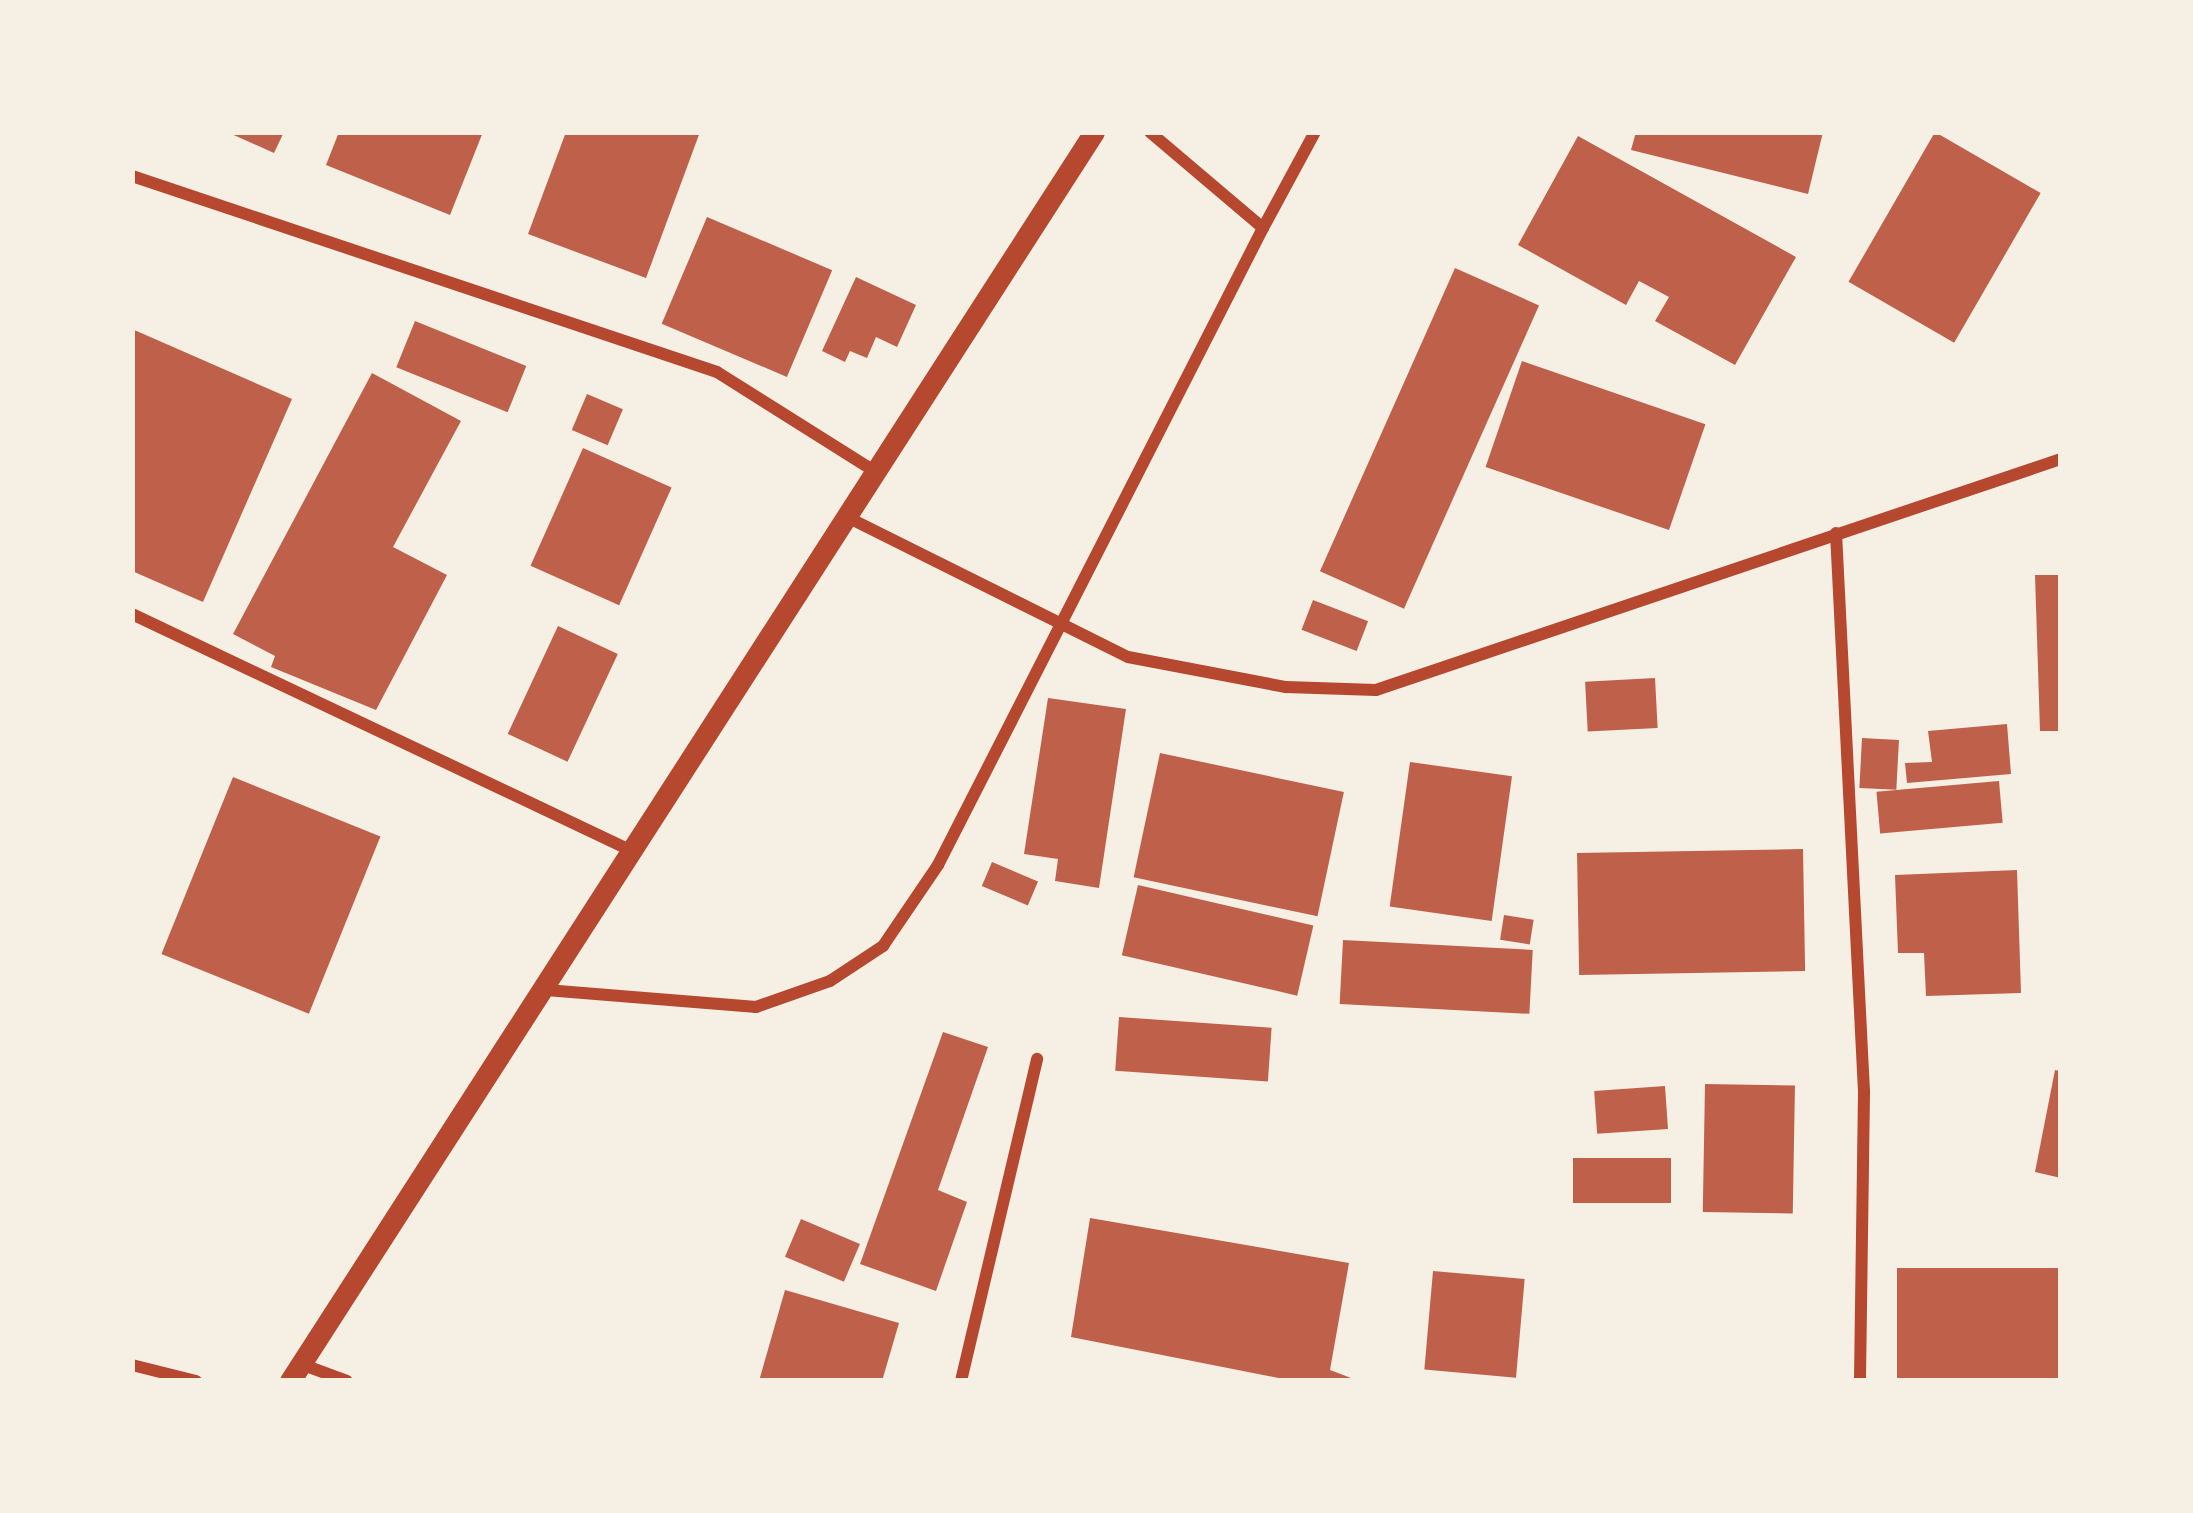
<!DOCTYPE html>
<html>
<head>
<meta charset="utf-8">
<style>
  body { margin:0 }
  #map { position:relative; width:2193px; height:1513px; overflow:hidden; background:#f6efe4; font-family:Helvetica,sans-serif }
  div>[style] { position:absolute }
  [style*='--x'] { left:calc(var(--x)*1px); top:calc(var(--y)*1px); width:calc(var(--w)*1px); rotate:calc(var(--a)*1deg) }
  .building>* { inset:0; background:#bf614a; transform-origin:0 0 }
  .minor>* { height:12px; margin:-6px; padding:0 6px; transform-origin:6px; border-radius:6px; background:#b5482f }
  .tertiary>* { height:21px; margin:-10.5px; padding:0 10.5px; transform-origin:10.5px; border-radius:10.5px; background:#b5482f }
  span { translate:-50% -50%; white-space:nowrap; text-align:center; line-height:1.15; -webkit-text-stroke:10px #f6efe4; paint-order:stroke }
  .frame { position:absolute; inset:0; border:135px solid #f6efe4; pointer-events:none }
</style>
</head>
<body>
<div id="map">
  <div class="building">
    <div style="clip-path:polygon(227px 132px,284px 132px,274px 153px)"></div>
    <div style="clip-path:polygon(339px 132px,483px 132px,450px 215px,326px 165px)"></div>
    <div style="clip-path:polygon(566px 132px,700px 132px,646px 278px,528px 234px)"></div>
    <div style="clip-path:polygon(1636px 132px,1823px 132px,1808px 194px,1631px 150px)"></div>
    <div style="left:1935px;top:132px;width:122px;height:173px;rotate:30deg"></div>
    <div style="clip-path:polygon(1578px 136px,1796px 257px,1735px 365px,1655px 321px,1669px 297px,1639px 281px,1626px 305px,1518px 245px)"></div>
    <div style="left:707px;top:217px;width:136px;height:116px;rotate:23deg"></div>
    <div style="left:1455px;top:268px;width:92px;height:332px;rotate:24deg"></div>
    <div style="clip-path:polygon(856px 277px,916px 305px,897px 347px,876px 337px,867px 358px,850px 351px,845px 362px,822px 351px)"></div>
    <div style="left:415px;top:321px;width:120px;height:50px;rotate:22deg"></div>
    <div style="clip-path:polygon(132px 329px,292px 399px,203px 602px,132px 571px)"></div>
    <div style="left:1522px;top:361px;width:194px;height:112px;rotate:19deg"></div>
    <div style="clip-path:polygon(372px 373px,461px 421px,393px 547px,447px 575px,376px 710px,271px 667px,275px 656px,233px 634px)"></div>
    <div style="left:587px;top:394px;width:39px;height:39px;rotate:23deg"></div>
    <div style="left:583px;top:448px;width:97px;height:129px;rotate:24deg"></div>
    <div style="clip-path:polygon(2035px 575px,2061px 575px,2061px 731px,2040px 731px)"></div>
    <div style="left:1313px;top:600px;width:59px;height:32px;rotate:21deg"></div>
    <div style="left:558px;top:626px;width:66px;height:119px;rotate:25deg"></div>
    <div style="left:1655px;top:678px;width:50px;height:70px;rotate:87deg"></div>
    <div style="clip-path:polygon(1048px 698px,1126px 709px,1099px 888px,1055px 881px,1058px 859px,1024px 854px)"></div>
    <div style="clip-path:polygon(2007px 724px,2011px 774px,1907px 783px,1905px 763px,1932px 762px,1928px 731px)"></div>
    <div style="left:1862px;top:738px;width:37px;height:50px;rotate:3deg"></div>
    <div style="left:1160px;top:753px;width:188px;height:127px;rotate:12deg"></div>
    <div style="left:1410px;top:762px;width:103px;height:146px;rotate:8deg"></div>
    <div style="left:233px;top:777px;width:159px;height:191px;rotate:22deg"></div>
    <div style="left:1999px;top:781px;width:42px;height:123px;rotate:85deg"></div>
    <div style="left:1803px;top:849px;width:122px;height:226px;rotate:89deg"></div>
    <div style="left:992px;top:862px;width:50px;height:26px;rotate:23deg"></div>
    <div style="clip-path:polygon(2017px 870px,2021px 993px,1926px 996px,1924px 953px,1898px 953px,1895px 875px)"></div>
    <div style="left:1138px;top:885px;width:180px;height:72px;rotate:13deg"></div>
    <div style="left:1504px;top:915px;width:30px;height:25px;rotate:9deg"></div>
    <div style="left:1343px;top:940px;width:190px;height:64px;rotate:3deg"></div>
    <div style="left:1119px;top:1017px;width:153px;height:54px;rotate:4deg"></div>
    <div style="clip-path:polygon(943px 1032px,988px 1047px,938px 1190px,967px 1202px,936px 1291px,860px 1264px)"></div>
    <div style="clip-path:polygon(2055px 1070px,2061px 1071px,2061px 1178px,2035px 1172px)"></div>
    <div style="left:1705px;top:1084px;width:90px;height:128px;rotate:1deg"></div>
    <div style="left:1665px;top:1086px;width:43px;height:71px;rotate:86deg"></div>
    <div style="left:1573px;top:1158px;width:98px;height:45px"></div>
    <div style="clip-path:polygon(1090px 1218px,1349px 1263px,1330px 1370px,1359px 1381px,1294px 1381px,1071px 1337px)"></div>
    <div style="left:801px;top:1219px;width:64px;height:41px;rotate:23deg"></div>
    <div style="left:2061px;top:1268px;width:113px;height:164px;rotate:90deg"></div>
    <div style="left:1433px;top:1271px;width:92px;height:99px;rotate:5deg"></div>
    <div style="clip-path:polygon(785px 1290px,899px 1323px,882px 1381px,759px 1381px)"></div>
  </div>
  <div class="minor">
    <div style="--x:132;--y:176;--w:617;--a:18.52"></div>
    <div style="--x:717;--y:372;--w:186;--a:32.2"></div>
    <div style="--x:1263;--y:228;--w:109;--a:-61.6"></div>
    <div style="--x:845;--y:516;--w:316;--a:26.5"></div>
    <div style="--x:1128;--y:657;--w:161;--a:10.8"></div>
    <div style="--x:1286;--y:687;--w:90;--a:1.9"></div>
    <div style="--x:1376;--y:690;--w:723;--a:-18.64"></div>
    <div style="--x:1836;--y:533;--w:560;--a:87.13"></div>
    <div style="--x:1864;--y:1092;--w:289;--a:90.8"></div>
    <div style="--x:132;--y:614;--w:553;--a:25.36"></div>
    <div style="--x:546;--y:990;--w:211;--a:4.6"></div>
    <div style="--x:756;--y:1007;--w:78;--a:-19.4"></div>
    <div style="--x:830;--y:981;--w:64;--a:-33.4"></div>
    <div style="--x:883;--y:946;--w:98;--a:-55.8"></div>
    <div style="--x:938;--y:865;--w:715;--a:-62.97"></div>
    <div style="--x:1263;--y:228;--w:148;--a:-139.7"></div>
    <div style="--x:298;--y:1363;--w:52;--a:20.2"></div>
    <div style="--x:132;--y:1365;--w:66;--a:14"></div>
    <div style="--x:961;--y:1381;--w:331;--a:-76.7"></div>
  </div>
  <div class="tertiary">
    <div style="--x:290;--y:1381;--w:1485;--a:-57.23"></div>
  </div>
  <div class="frame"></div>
</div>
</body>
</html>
